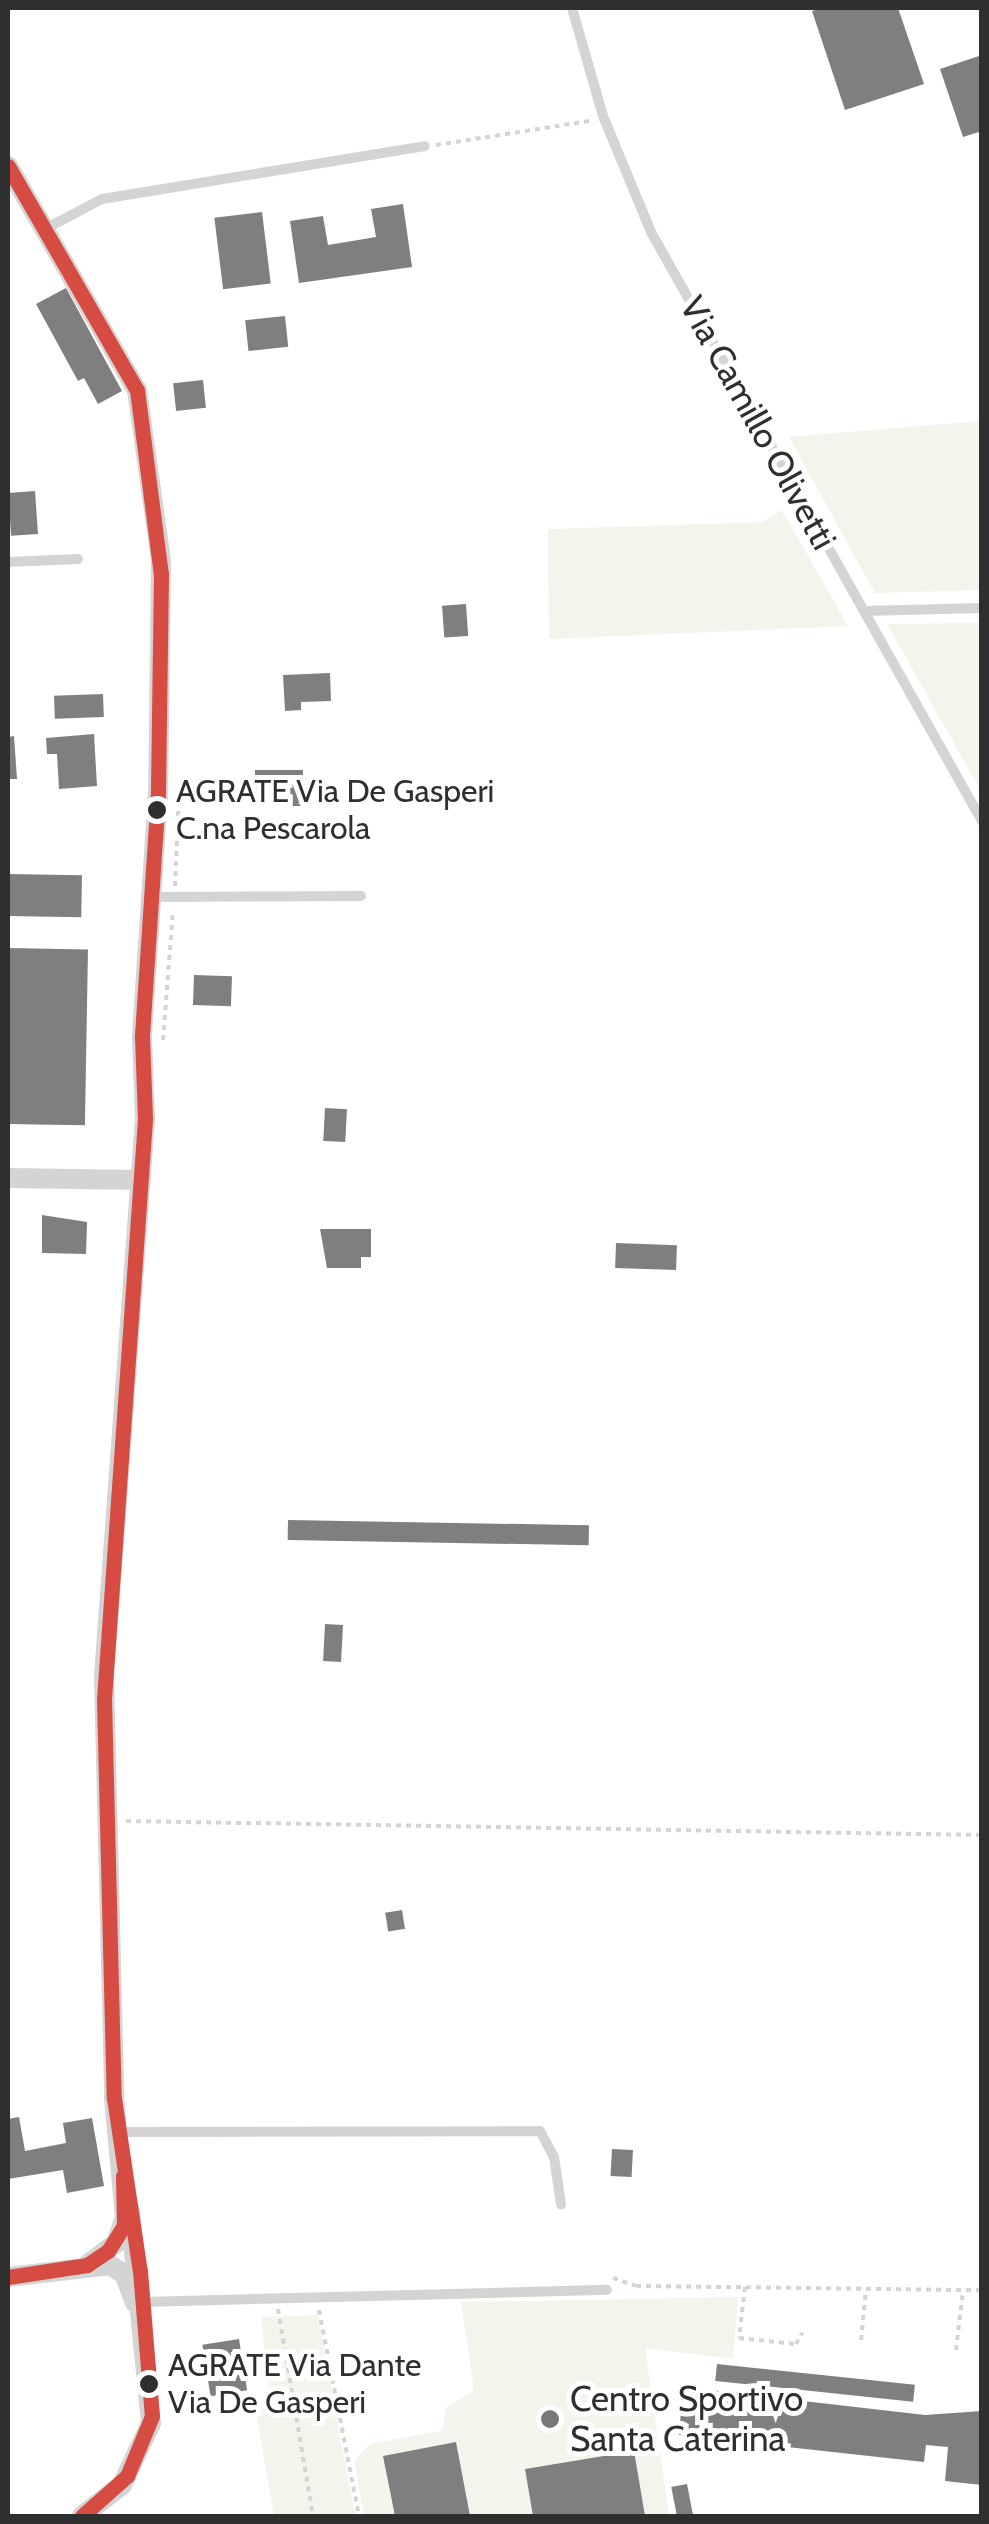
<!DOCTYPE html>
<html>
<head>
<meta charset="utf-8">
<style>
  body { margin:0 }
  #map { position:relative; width:989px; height:2524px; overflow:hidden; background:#fff; font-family:Cabin,sans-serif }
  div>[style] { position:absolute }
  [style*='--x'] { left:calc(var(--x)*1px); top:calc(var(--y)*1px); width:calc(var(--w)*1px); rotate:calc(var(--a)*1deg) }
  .green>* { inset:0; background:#f2f5eb }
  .building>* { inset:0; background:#7f7f7f; transform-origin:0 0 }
  .path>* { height:4px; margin-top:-2px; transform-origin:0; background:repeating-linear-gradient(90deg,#d4d4d4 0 5px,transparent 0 10px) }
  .lane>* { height:10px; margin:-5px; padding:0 5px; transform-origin:5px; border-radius:5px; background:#d4d4d4 }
  .street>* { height:20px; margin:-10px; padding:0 10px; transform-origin:10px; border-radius:10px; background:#d4d4d4 }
  .bus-1>* { height:15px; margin:-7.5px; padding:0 7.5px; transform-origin:7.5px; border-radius:7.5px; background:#d74c42 }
  .dots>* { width:28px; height:28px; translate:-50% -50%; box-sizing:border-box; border:5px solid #fff; border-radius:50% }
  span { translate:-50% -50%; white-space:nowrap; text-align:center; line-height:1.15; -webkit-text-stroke:10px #fff; paint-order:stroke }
  .bus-label { font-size:32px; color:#2f2f2f }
  .left { translate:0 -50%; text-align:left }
  .street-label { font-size:35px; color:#2f2f2f }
  .poi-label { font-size:35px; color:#2f2f2f }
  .frame { position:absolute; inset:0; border:10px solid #2f2f2f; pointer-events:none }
</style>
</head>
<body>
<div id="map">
  <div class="green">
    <div style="clip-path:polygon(981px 421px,981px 590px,875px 593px,789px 437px)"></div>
    <div style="clip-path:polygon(782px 510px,848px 626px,549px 639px,548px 529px,763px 522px)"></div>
    <div style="clip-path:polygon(981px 623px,982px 623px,981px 791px,887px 624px)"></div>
    <div style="clip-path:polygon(738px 2297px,733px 2359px,645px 2348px,669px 2516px,364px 2516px,354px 2461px,370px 2444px,441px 2431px,447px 2407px,474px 2390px,461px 2302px)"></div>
    <div style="clip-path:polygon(318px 2315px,355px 2516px,274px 2516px,255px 2405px,270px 2402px,261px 2317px)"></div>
  </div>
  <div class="building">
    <div style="clip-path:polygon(822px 8px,898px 8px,924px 84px,845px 110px,812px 11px)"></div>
    <div style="clip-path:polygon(982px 55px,982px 131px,963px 137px,940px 69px)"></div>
    <div style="clip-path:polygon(403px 204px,412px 267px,299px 283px,290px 221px,323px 216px,328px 245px,376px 237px,371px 209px)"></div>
    <div style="left:262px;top:212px;width:72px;height:48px;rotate:83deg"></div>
    <div style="clip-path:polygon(66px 288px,122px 391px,98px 404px,84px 378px,78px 381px,36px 304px)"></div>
    <div style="left:285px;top:316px;width:31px;height:40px;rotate:84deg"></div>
    <div style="left:203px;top:380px;width:28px;height:30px;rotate:84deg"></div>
    <div style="left:35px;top:491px;width:43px;height:27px;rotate:86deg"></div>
    <div style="left:466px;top:604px;width:32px;height:24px;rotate:86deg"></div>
    <div style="clip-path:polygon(330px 673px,331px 701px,301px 702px,301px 710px,285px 711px,283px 675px)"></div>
    <div style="left:103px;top:694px;width:23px;height:49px;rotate:88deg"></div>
    <div style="clip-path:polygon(94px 734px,97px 786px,59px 789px,57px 754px,47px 754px,46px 738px)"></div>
    <div style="clip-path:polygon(14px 736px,17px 779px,8px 779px,8px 737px)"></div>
    <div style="left:303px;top:770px;width:36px;height:48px;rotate:90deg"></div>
    <div style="left:8px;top:874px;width:74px;height:42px;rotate:1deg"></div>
    <div style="left:8px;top:948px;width:80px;height:176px;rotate:1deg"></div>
    <div style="left:194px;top:975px;width:38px;height:30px;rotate:2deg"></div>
    <div style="left:325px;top:1108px;width:22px;height:33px;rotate:3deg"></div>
    <div style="clip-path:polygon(42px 1215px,87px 1222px,86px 1254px,42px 1253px)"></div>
    <div style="clip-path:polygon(320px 1229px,371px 1229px,371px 1257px,361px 1257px,361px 1268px,327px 1268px)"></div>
    <div style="left:616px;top:1243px;width:61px;height:25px;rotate:2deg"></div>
    <div style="left:288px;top:1520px;width:301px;height:20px;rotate:1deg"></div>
    <div style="left:325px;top:1624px;width:18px;height:37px;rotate:3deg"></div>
    <div style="left:402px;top:1910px;width:19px;height:17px;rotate:81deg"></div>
    <div style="clip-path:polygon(19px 2117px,25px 2151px,66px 2143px,63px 2123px,92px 2118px,104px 2186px,67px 2193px,63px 2170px,8px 2179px,8px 2119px)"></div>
    <div style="left:612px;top:2149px;width:21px;height:27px;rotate:3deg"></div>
    <div style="left:239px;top:2339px;width:52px;height:37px;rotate:81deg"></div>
    <div style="left:717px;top:2364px;width:199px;height:17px;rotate:6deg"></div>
    <div style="clip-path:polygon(683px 2387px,925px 2415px,982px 2411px,982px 2485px,945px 2481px,948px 2447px,926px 2445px,924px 2462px,679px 2435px)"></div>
    <div style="clip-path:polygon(456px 2442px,470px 2516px,395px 2516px,383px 2456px)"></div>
    <div style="clip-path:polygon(634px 2451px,645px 2516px,533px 2516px,525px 2469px)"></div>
    <div style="left:687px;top:2484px;width:33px;height:16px;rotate:79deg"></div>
  </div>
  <div class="path">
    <div style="--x:436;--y:145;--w:155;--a:-8.9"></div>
    <div style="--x:175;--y:886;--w:91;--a:-87.5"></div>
    <div style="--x:163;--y:1040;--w:130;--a:-85.6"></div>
    <div style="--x:126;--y:1821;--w:856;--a:0.94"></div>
    <div style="--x:613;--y:2278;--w:24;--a:19"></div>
    <div style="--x:636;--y:2286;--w:346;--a:0.7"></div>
    <div style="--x:745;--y:2287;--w:51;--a:96.7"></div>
    <div style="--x:739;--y:2338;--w:57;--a:6"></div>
    <div style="--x:796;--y:2344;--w:13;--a:-61"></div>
    <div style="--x:278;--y:2309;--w:210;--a:80.4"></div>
    <div style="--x:319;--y:2310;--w:210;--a:79"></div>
    <div style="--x:861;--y:2340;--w:50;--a:-84.3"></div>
    <div style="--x:956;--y:2350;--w:59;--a:-83.2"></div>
  </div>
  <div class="lane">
    <div style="--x:572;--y:8;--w:112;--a:74"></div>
    <div style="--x:603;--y:116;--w:126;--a:67.5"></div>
    <div style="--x:651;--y:232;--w:676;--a:60.67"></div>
    <div style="--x:45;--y:229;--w:64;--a:-27.8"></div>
    <div style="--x:102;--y:199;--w:327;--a:-9.3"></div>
    <div style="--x:8;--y:562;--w:70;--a:-2.5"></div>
    <div style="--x:864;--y:611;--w:118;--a:-1.5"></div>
    <div style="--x:153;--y:897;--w:208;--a:-0.3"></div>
    <div style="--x:117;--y:2132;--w:423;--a:-0.1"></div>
    <div style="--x:540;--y:2131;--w:30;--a:62"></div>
    <div style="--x:554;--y:2157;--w:48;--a:81.5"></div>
    <div style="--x:143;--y:2302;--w:464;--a:-1.5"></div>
  </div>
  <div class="street">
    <div style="--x:8;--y:166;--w:258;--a:60.1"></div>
    <div style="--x:137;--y:390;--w:173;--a:82"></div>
    <div style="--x:161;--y:561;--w:233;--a:90.7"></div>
    <div style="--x:158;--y:794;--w:244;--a:93.8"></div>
    <div style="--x:142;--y:1037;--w:82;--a:87.9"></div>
    <div style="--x:145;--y:1119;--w:559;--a:94.21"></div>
    <div style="--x:104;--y:1676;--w:422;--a:88.6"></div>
    <div style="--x:114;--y:2098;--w:120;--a:84.7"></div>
    <div style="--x:125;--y:2217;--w:28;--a:109"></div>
    <div style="--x:116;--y:2243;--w:36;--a:143"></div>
    <div style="--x:8;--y:1178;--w:133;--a:0.9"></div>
    <div style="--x:8;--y:2277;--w:103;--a:-6.7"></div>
    <div style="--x:110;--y:2265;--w:17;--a:33"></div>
    <div style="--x:124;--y:2274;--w:31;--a:69"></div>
    <div style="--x:82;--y:2516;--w:51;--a:-37.8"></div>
    <div style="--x:122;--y:2485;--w:68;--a:-64.9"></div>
    <div style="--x:151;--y:2423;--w:213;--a:-95.7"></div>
  </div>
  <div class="bus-1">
    <div style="--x:8;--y:166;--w:258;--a:60.1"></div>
    <div style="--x:137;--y:390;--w:186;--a:82.6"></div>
    <div style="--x:161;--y:574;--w:220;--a:90.8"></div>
    <div style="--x:158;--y:794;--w:244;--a:93.8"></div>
    <div style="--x:142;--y:1037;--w:82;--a:87.9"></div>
    <div style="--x:145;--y:1119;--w:581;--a:94.04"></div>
    <div style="--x:104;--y:1699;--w:399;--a:88.6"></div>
    <div style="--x:114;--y:2098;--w:175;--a:81.5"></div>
    <div style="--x:140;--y:2271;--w:145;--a:85.3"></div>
    <div style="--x:152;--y:2416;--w:65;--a:112.6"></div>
    <div style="--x:127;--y:2476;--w:60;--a:138.4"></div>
    <div style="--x:8;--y:2277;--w:80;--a:-8.6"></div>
    <div style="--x:87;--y:2265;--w:25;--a:-34"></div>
    <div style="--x:108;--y:2251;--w:31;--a:-58"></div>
    <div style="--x:124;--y:2225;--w:49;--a:-91.2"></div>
  </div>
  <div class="dots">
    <div style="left:157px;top:810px;background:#2f2f2f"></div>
    <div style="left:149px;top:2384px;background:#2f2f2f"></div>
    <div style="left:550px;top:2419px;background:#787878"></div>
  </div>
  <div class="bus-label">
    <span class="left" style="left:176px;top:810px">AGRATE Via De Gasperi<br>C.na Pescarola</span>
    <span class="left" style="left:168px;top:2384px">AGRATE Via Dante<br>Via De Gasperi</span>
  </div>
  <div class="street-label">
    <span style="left:758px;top:423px;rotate:61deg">Via Camillo Olivetti</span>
  </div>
  <div class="poi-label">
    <span class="left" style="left:570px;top:2419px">Centro Sportivo<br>Santa Caterina</span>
  </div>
  <div class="frame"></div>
</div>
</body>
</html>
